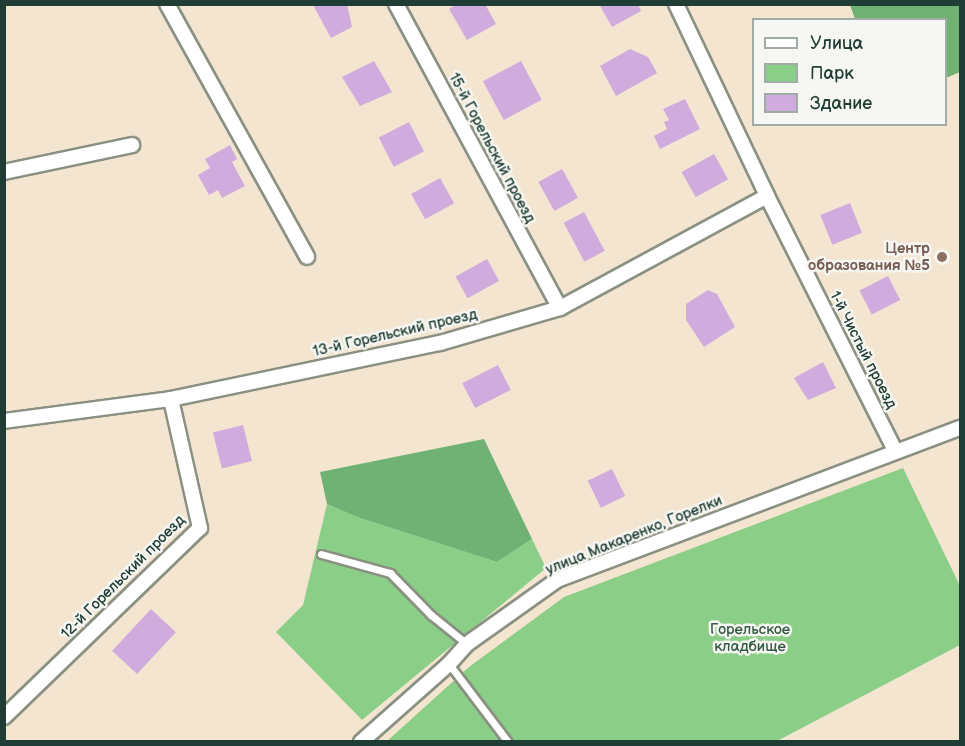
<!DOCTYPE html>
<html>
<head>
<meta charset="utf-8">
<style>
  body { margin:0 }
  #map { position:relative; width:965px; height:746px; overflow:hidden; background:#f4e5d1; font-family:"Balsamiq Sans",sans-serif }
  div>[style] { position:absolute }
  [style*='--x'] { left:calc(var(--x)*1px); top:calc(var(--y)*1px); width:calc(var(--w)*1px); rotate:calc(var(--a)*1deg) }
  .green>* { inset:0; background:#8bce87 }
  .forest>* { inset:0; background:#70b174 }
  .building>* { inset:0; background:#d0abdd; transform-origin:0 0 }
  .roads { filter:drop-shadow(2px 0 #8a9182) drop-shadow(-2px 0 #8a9182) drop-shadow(0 2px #8a9182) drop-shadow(0 -2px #8a9182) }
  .lane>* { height:7px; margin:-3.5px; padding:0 3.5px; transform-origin:3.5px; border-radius:3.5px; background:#fff }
  .street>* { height:14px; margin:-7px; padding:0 7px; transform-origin:7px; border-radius:7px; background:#fff }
  .dots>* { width:16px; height:16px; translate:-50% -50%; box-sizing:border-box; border:3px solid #f6f6f2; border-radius:50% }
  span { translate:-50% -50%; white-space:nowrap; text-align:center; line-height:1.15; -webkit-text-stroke:5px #f6f6f2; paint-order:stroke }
  .street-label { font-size:15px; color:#1f3d34 }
  .education-label { font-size:15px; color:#785e54; font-weight:700 }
  .right { translate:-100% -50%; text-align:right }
  .park-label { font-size:15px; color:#355a45 }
  .frame { position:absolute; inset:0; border:6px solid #1f3d34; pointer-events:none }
  .legend { position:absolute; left:752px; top:18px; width:195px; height:108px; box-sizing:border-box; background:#f6f6f2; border:2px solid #a0aca6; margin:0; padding:8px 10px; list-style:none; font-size:18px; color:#1f3d34 }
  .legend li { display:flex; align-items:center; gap:12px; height:30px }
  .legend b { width:30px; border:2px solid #a0aca6 }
</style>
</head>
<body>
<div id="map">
  <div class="green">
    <div style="clip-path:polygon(903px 468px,960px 586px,960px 645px,777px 741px,386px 742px,469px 667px,564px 597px)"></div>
    <div style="clip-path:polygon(327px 504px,357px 517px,497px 562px,532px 539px,546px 568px,362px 720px,276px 632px,303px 605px)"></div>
  </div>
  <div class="forest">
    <div style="clip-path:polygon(850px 5px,960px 5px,960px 72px,946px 78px,946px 20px,855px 19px)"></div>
    <div style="clip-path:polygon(484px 439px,532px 539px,497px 562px,357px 517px,327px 504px,320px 472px)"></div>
  </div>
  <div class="building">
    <div style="clip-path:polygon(318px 4px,347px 4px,352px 27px,331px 38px,314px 7px)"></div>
    <div style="clip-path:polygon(457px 4px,485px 4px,496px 24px,467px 40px,449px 9px)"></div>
    <div style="clip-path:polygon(599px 4px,638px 4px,641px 11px,612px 27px)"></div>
    <div style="clip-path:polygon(630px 49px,648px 57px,657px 73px,616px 96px,600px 66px)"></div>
    <div style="clip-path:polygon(374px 61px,392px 92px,360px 106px,342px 77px)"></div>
    <div style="left:521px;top:61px;width:44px;height:43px;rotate:62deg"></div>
    <div style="clip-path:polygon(685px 99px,700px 129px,660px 149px,654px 136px,667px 129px,664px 122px,669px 120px,663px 109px)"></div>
    <div style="left:409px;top:122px;width:33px;height:34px;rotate:63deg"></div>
    <div style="clip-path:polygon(230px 145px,237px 159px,232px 162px,245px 186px,222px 198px,218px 190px,209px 195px,198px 175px,210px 168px,205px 159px)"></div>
    <div style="left:714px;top:154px;width:29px;height:37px;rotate:61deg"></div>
    <div style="left:562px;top:169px;width:33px;height:27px;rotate:61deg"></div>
    <div style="left:440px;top:178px;width:29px;height:33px;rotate:61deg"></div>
    <div style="left:850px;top:203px;width:32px;height:32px;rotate:68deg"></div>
    <div style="left:584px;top:212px;width:44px;height:23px;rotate:62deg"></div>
    <div style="left:487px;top:259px;width:25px;height:36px;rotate:61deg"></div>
    <div style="left:888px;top:276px;width:27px;height:32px;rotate:63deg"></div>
    <div style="clip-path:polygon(708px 290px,717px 294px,735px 327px,704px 347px,686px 320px,686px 304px)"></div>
    <div style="clip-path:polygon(823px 362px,836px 388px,808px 400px,794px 378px)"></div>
    <div style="left:498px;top:365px;width:28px;height:40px;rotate:63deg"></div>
    <div style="left:243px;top:425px;width:37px;height:31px;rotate:76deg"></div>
    <div style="left:612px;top:469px;width:30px;height:27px;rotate:64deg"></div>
    <div style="left:151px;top:609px;width:34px;height:57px;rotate:43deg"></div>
  </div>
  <div class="roads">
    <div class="lane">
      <div style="--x:321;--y:554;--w:72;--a:15.4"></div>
      <div style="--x:390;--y:573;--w:59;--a:45.7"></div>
      <div style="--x:431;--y:615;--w:46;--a:38.9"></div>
      <div style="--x:449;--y:664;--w:98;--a:52.9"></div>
    </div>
    <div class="street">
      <div style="--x:167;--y:4;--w:289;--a:61"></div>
      <div style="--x:396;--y:4;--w:345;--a:61.7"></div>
      <div style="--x:676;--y:4;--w:212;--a:64.6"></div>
      <div style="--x:767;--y:196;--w:284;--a:63.3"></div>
      <div style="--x:4;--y:172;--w:131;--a:-11.9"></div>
      <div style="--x:4;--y:421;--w:168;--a:-7.5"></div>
      <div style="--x:171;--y:399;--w:275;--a:-11.8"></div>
      <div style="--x:440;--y:343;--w:125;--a:-16.3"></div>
      <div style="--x:560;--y:308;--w:235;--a:-28.4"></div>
      <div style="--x:4;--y:717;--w:272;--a:-44"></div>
      <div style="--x:200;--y:528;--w:132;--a:-102.7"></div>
      <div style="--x:361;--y:742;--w:118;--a:-41.6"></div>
      <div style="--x:449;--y:664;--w:27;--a:-48"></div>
      <div style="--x:467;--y:644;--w:110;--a:-35.4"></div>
      <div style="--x:557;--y:580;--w:431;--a:-20.7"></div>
    </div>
  </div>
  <div class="dots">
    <div style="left:942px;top:257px;background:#8d6e63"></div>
  </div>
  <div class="street-label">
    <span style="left:492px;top:148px;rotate:62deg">15-й Горельский проезд</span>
    <span style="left:395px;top:333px;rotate:-13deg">13-й Горельский проезд</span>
    <span style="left:863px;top:350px;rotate:63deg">1-й Чистый проезд</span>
    <span style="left:634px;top:535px;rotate:-22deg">улица Макаренко, Горелки</span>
    <span style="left:123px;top:577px;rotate:-45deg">12-й Горельский проезд</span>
  </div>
  <div class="education-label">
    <span class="right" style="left:930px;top:257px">Центр<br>образования №5</span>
  </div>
  <div class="park-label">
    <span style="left:750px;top:638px">Горельское<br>кладбище</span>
  </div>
  <div class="frame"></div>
  <ul class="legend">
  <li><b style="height:8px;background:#fff"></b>Улица</li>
  <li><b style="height:16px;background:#8bce87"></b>Парк</li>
  <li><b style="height:16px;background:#d0abdd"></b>Здание</li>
  </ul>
</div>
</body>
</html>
